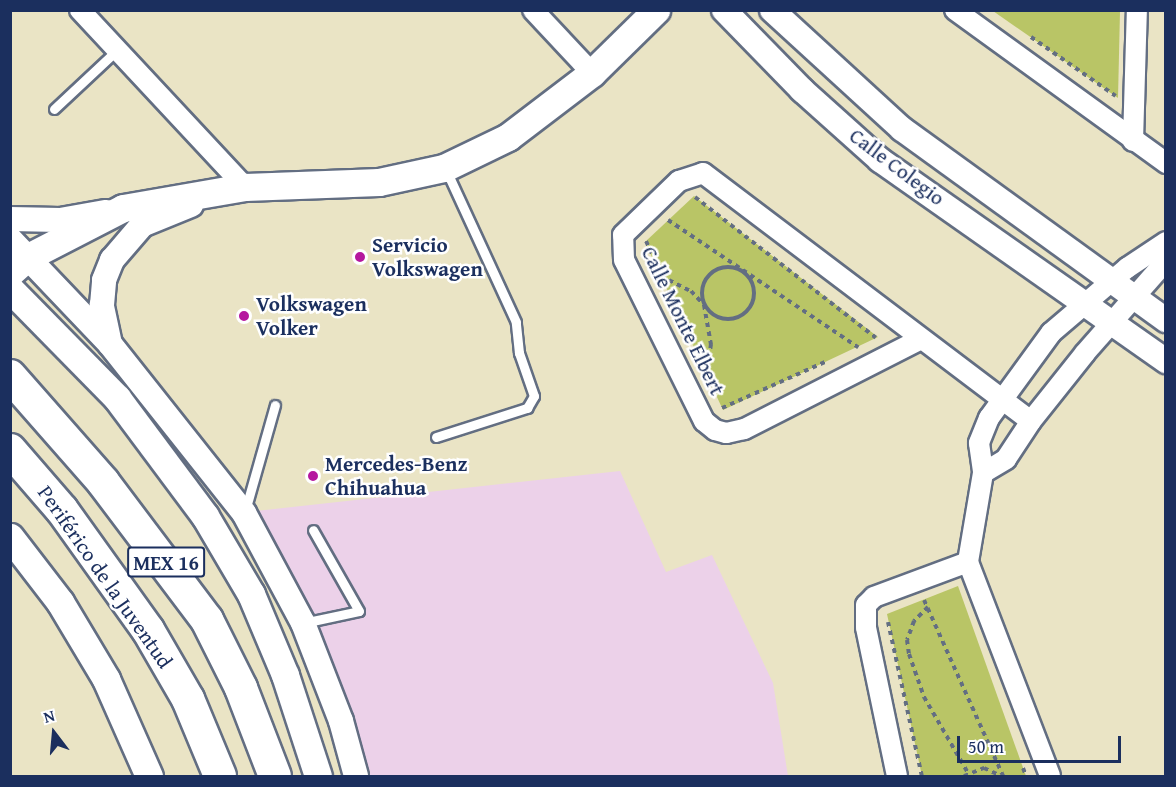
<!DOCTYPE html>
<html>
<head>
<meta charset="utf-8">
<style>
  body { margin:0 }
  #map { position:relative; width:1176px; height:787px; overflow:hidden; background:#eae4c5; font-family:"Gentium Book Plus",serif }
  div>[style] { position:absolute }
  [style*='--x'] { left:calc(var(--x)*1px); top:calc(var(--y)*1px); width:calc(var(--w)*1px); rotate:calc(var(--a)*1deg) }
  .built>* { inset:0; background:#ecd1e9 }
  .green>* { inset:0; background:#b9c566 }
  .path>* { height:4px; margin-top:-2px; transform-origin:0; background:repeating-linear-gradient(90deg,#636e82 0 4.5px,transparent 0 9px) }
  .path>.ring { margin:-2px; padding:0; box-sizing:content-box; background:none; border:4px solid #636e82; border-radius:50% }
  .roads { filter:drop-shadow(2px 0 #636e82) drop-shadow(-2px 0 #636e82) drop-shadow(0 2px #636e82) drop-shadow(0 -2px #636e82) }
  .service>* { height:9px; margin:-4.5px; padding:0 4.5px; transform-origin:4.5px; border-radius:4.5px; background:#fff }
  .minor>* { height:20px; margin:-10px; padding:0 10px; transform-origin:10px; border-radius:10px; background:#fff }
  .tertiary>* { height:24px; margin:-12px; padding:0 12px; transform-origin:12px; border-radius:12px; background:#fff }
  .secondary>* { height:27px; margin:-13.5px; padding:0 13.5px; transform-origin:13.5px; border-radius:13.5px; background:#fff }
  .trunk>* { height:32px; margin:-16px; padding:0 16px; transform-origin:16px; border-radius:16px; background:#fff }
  .dots>* { width:16px; height:16px; translate:-50% -50%; box-sizing:border-box; border:3px solid #fff; border-radius:50% }
  span { translate:-50% -50%; white-space:nowrap; text-align:center; line-height:1.15; -webkit-text-stroke:5px #fff; paint-order:stroke }
  .shield-label span { padding:2px 4px; background:#fff; border:2px solid; border-radius:4px; -webkit-text-stroke-width:0 }
  .shield-label { font-size:20px; color:#1b2f5e; font-weight:700 }
  .street-label { font-size:21px; color:#1b2f5e }
  .poi-label { font-size:21px; color:#1b2f5e; font-weight:700 }
  .left { translate:0 -50%; text-align:left }
  .frame { position:absolute; inset:0; border:12px solid #1b2f5e; pointer-events:none }
  .north { position:absolute; left:24px; top:703px; width:60px; height:60px; -webkit-text-stroke:4px #fff; paint-order:stroke; rotate:344deg; font-size:16px; font-weight:700; line-height:24px; text-align:center; color:#1b2f5e }
  .north::after { content:''; display:block; margin:auto; width:21px; height:27px; background:#1b2f5e; clip-path:polygon(50% 0,100% 100%,50% 72%,0 100%) }
  .scale { position:absolute; left:957px; top:736px; width:164px; height:27px; box-sizing:border-box; border:3px solid #1b2f5e; border-top:0; padding-left:8px; font-size:18px; line-height:21px; white-space:nowrap; color:#1b2f5e; -webkit-text-stroke:4px #fff; paint-order:stroke }
</style>
</head>
<body>
<div id="map">
  <div class="built">
    <div style="clip-path:polygon(620px 471px,666px 572px,712px 555px,773px 683px,788px 776px,369px 776px,302px 594px,256px 511px)"></div>
  </div>
  <div class="green">
    <div style="clip-path:polygon(993px 11px,1120px 11px,1118px 98px)"></div>
    <div style="clip-path:polygon(694px 196px,878px 337px,723px 410px,645px 242px)"></div>
    <div style="clip-path:polygon(958px 586px,1026px 776px,922px 776px,887px 614px)"></div>
  </div>
  <div class="path">
    <div style="--x:1031;--y:37;--w:103;--a:34.8"></div>
    <div style="--x:695;--y:197;--w:229;--a:37.9"></div>
    <div style="--x:668;--y:220;--w:229;--a:33.8"></div>
    <div style="--x:646;--y:241;--w:144;--a:65.4"></div>
    <div class="ring" style="left:702px;top:267px;width:48px;height:48px"></div>
    <div style="--x:661;--y:276;--w:34;--a:27"></div>
    <div style="--x:691;--y:291;--w:19;--a:47"></div>
    <div style="--x:704;--y:305;--w:40;--a:80"></div>
    <div style="--x:711;--y:344;--w:30;--a:98"></div>
    <div style="--x:707;--y:374;--w:21;--a:67"></div>
    <div style="--x:722;--y:408;--w:113;--a:-24.1"></div>
    <div style="--x:924;--y:600;--w:193;--a:65.8"></div>
    <div style="--x:928;--y:607;--w:20;--a:135"></div>
    <div style="--x:914;--y:621;--w:20;--a:110"></div>
    <div style="--x:907;--y:640;--w:14;--a:82"></div>
    <div style="--x:909;--y:654;--w:46;--a:70.8"></div>
    <div style="--x:924;--y:697;--w:88;--a:59.9"></div>
    <div style="--x:888;--y:622;--w:158;--a:77.6"></div>
    <div style="--x:1023;--y:768;--w:9;--a:69"></div>
    <div style="--x:964;--y:776;--w:22;--a:-22"></div>
    <div style="--x:984;--y:768;--w:19;--a:25"></div>
  </div>
  <div class="roads">
    <div class="service">
      <div style="--x:54;--y:109;--w:86;--a:-43.1"></div>
      <div style="--x:436;--y:437;--w:96;--a:-17.7"></div>
      <div style="--x:527;--y:408;--w:14;--a:-60"></div>
      <div style="--x:534;--y:396;--w:46;--a:-109.2"></div>
      <div style="--x:519;--y:353;--w:31;--a:-96"></div>
      <div style="--x:516;--y:322;--w:167;--a:-114.7"></div>
      <div style="--x:245;--y:511;--w:110;--a:-74.2"></div>
      <div style="--x:303;--y:623;--w:57;--a:-12.1"></div>
      <div style="--x:359;--y:611;--w:93;--a:-119.6"></div>
    </div>
    <div class="minor">
      <div style="--x:80;--y:10;--w:242;--a:47"></div>
      <div style="--x:533;--y:10;--w:86;--a:46.9"></div>
      <div style="--x:955;--y:10;--w:261;--a:35.9"></div>
      <div style="--x:1133;--y:141;--w:131;--a:-88.3"></div>
      <div style="--x:1166;--y:242;--w:47;--a:146.3"></div>
      <div style="--x:1127;--y:268;--w:100;--a:139.5"></div>
      <div style="--x:1051;--y:333;--w:105;--a:126.1"></div>
      <div style="--x:989;--y:418;--w:27;--a:112"></div>
      <div style="--x:979;--y:443;--w:30;--a:82"></div>
      <div style="--x:983;--y:473;--w:27;--a:-31"></div>
      <div style="--x:1006;--y:459;--w:45;--a:-56.7"></div>
      <div style="--x:1031;--y:421;--w:87;--a:-51.5"></div>
      <div style="--x:1085;--y:353;--w:123;--a:-48.6"></div>
      <div style="--x:921;--y:339;--w:199;--a:153"></div>
      <div style="--x:744;--y:429;--w:18;--a:167"></div>
      <div style="--x:726;--y:433;--w:11;--a:-165"></div>
      <div style="--x:715;--y:430;--w:14;--a:-141"></div>
      <div style="--x:704;--y:421;--w:180;--a:-116.4"></div>
      <div style="--x:624;--y:260;--w:25;--a:-92"></div>
      <div style="--x:623;--y:235;--w:78;--a:-44"></div>
      <div style="--x:679;--y:181;--w:25;--a:-18"></div>
      <div style="--x:703;--y:173;--w:411;--a:37.1"></div>
      <div style="--x:983;--y:473;--w:90;--a:99.6"></div>
      <div style="--x:968;--y:562;--w:229;--a:69"></div>
      <div style="--x:897;--y:776;--w:152;--a:-101.8"></div>
      <div style="--x:866;--y:627;--w:22;--a:-90"></div>
      <div style="--x:866;--y:605;--w:11;--a:-45"></div>
      <div style="--x:874;--y:597;--w:100;--a:-20.4"></div>
    </div>
    <div class="tertiary">
      <div style="--x:724;--y:10;--w:112;--a:45.7"></div>
      <div style="--x:802;--y:90;--w:105;--a:41.9"></div>
      <div style="--x:880;--y:160;--w:350;--a:35.1"></div>
      <div style="--x:772;--y:10;--w:176;--a:42.5"></div>
      <div style="--x:902;--y:129;--w:326;--a:35.9"></div>
      <div style="--x:10;--y:219;--w:50;--a:1.1"></div>
      <div style="--x:60;--y:220;--w:47;--a:-9.9"></div>
      <div style="--x:10;--y:239;--w:145;--a:46.4"></div>
      <div style="--x:110;--y:344;--w:216;--a:51.6"></div>
      <div style="--x:244;--y:513;--w:125;--a:61.8"></div>
      <div style="--x:303;--y:623;--w:105;--a:68.8"></div>
      <div style="--x:341;--y:721;--w:57;--a:74.7"></div>
      <div style="--x:110;--y:344;--w:40;--a:-102"></div>
      <div style="--x:102;--y:305;--w:25;--a:-85"></div>
      <div style="--x:104;--y:280;--w:22;--a:-68"></div>
      <div style="--x:112;--y:260;--w:46;--a:-49.4"></div>
      <div style="--x:142;--y:225;--w:53;--a:-22.2"></div>
    </div>
    <div class="secondary">
      <div style="--x:10;--y:273;--w:24;--a:-42"></div>
      <div style="--x:28;--y:257;--w:107;--a:-27.3"></div>
      <div style="--x:123;--y:208;--w:124;--a:-9.8"></div>
      <div style="--x:245;--y:187;--w:134;--a:-2.1"></div>
      <div style="--x:379;--y:182;--w:66;--a:-12.2"></div>
      <div style="--x:444;--y:168;--w:71;--a:-25.8"></div>
      <div style="--x:508;--y:137;--w:106;--a:-37.3"></div>
      <div style="--x:592;--y:73;--w:90;--a:-44.5"></div>
      <div style="--x:10;--y:289;--w:153;--a:45.5"></div>
      <div style="--x:117;--y:398;--w:147;--a:53.3"></div>
      <div style="--x:205;--y:516;--w:91;--a:59.5"></div>
      <div style="--x:251;--y:594;--w:88;--a:67.2"></div>
      <div style="--x:285;--y:675;--w:106;--a:71.9"></div>
      <div style="--x:10;--y:537;--w:82;--a:52.4"></div>
      <div style="--x:60;--y:602;--w:90;--a:59.1"></div>
      <div style="--x:106;--y:679;--w:106;--a:66.1"></div>
    </div>
    <div class="trunk">
      <div style="--x:10;--y:376;--w:141;--a:48.7"></div>
      <div style="--x:103;--y:482;--w:173;--a:53"></div>
      <div style="--x:207;--y:620;--w:76;--a:63.4"></div>
      <div style="--x:241;--y:688;--w:94;--a:68.9"></div>
      <div style="--x:10;--y:450;--w:79;--a:49.1"></div>
      <div style="--x:62;--y:510;--w:148;--a:54.4"></div>
      <div style="--x:148;--y:630;--w:80;--a:59.9"></div>
      <div style="--x:188;--y:699;--w:83;--a:67.4"></div>
    </div>
  </div>
  <div class="dots">
    <div style="left:360px;top:257px;background:#b5179e"></div>
    <div style="left:244px;top:316px;background:#b5179e"></div>
    <div style="left:313px;top:476px;background:#b5179e"></div>
  </div>
  <div class="shield-label">
    <span style="left:166px;top:562px">MEX 16</span>
  </div>
  <div class="street-label">
    <span style="left:897px;top:167px;rotate:37deg">Calle Colegio</span>
    <span style="left:683px;top:321px;rotate:64deg">Calle Monte Elbert</span>
    <span style="left:105px;top:577px;rotate:55deg">Periférico de la Juventud</span>
  </div>
  <div class="poi-label">
    <span class="left" style="left:372px;top:257px">Servicio<br>Volkswagen</span>
    <span class="left" style="left:256px;top:316px">Volkswagen<br>Volker</span>
    <span class="left" style="left:325px;top:476px">Mercedes-Benz<br>Chihuahua</span>
  </div>
  <div class="frame"></div>
  <div class="north">N</div>
  <div class="scale">50 m</div>
</div>
</body>
</html>
